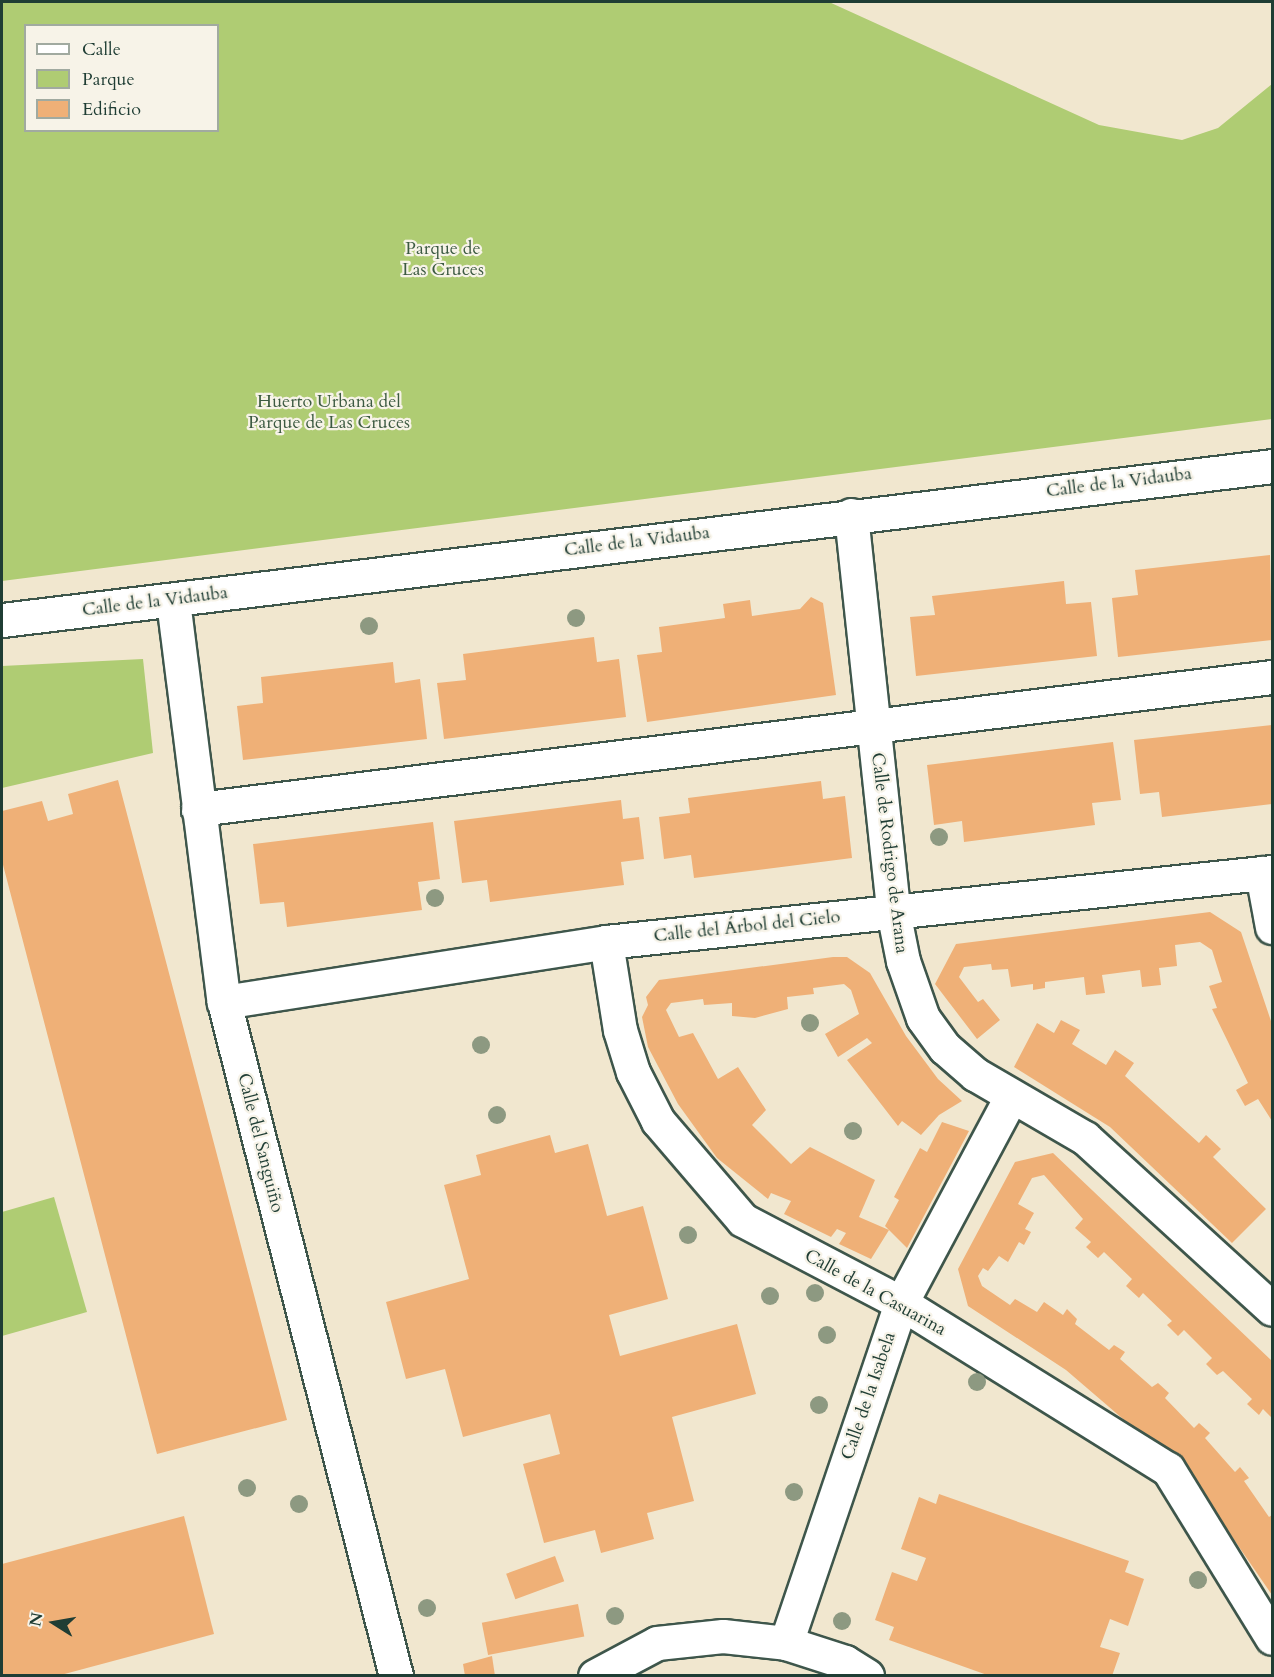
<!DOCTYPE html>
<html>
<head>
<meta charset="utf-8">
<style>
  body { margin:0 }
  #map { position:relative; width:1274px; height:1677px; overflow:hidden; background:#f1e7cf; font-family:Cardo,serif }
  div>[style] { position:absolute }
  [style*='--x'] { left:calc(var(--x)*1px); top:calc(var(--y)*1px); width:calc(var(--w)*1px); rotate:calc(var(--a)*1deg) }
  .green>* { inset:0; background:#afcc73 }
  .building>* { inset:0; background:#efb077; transform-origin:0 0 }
  .roads { filter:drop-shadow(2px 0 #3e564b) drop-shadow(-2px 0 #3e564b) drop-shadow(0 2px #3e564b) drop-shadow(0 -2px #3e564b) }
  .minor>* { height:33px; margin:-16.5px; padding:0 16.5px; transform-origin:16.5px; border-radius:16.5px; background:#fff }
  .trees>* { width:18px; height:18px; margin:-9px; border-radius:50%; background:#8d9981 }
  span { translate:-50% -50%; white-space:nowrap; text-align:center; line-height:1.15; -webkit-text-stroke:4.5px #f7f3e8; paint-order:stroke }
  .park-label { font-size:18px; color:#3c5a41 }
  .street-label { font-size:18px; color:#1f3d34 }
  .frame { position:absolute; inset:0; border:3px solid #1f3d34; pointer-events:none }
  .legend { position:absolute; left:24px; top:24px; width:195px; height:108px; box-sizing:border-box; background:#f7f3e8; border:2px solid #a1aaa0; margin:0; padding:8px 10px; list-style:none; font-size:18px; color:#1f3d34 }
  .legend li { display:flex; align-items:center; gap:12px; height:30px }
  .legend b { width:30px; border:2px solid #a1aaa0 }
  .north { position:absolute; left:24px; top:1593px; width:60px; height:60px; -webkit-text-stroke:4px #f7f3e8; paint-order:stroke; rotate:281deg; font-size:16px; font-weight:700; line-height:24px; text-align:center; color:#1f3d34 }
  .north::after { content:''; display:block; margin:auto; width:21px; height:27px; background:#1f3d34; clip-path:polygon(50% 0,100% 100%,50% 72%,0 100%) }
</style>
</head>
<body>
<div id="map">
  <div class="green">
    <div style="clip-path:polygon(evenodd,2px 2px,829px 2px,1099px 125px,1182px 140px,1218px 128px,1272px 84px,1272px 419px,2px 581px,2px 2px,26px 26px,218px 26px,218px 130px,26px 130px,26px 26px)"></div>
    <div style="clip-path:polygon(143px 659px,153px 753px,2px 788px,2px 666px)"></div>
    <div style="clip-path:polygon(54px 1197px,87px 1312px,2px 1336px,2px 1212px)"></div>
  </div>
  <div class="building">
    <div style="clip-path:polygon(1270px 555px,1272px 640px,1118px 657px,1112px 598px,1138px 595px,1135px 570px)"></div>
    <div style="clip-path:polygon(1064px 581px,1066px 604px,1091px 602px,1097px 656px,916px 676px,910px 617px,935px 615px,932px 596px)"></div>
    <div style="clip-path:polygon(811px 597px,823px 603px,836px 695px,647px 722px,637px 655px,662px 652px,659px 627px,725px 618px,723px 604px,750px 600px,752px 616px,800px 609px)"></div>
    <div style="clip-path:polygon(594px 637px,597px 662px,619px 659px,626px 717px,444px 739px,437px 683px,466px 680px,463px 654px)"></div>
    <div style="clip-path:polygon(393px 662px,395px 683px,420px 679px,427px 739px,243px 760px,237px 706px,263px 703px,261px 677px)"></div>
    <div style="clip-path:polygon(1272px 725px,1272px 804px,1162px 817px,1159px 792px,1140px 794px,1134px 740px)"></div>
    <div style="clip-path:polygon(1113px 742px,1121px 800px,1092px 803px,1095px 825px,964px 842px,962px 821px,934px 825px,927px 765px)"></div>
    <div style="clip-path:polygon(118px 780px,287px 1420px,157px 1454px,2px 861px,2px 811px,42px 801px,48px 821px,73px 814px,68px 794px)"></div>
    <div style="clip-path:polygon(821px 781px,823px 799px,845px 796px,852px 858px,694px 878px,691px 855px,664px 859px,659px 817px,690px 813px,688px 798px)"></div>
    <div style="clip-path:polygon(621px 800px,623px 819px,639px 817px,644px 859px,621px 862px,624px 885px,490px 902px,487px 880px,462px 883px,454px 821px)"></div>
    <div style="clip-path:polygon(433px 822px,440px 879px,418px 882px,422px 910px,287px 927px,284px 902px,260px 904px,253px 844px)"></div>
    <div style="clip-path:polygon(1210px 912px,1241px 932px,1272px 1024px,1272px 1121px,1258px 1099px,1245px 1106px,1236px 1090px,1248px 1083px,1212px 1009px,1217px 1008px,1209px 986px,1222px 982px,1212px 950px,1200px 942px,1175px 945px,1177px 966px,1159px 968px,1161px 985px,1142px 987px,1140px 970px,1102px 975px,1105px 993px,1086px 995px,1084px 977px,1045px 982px,1045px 988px,1033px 990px,1033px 984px,1011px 987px,1008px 969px,992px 970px,991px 964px,964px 967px,959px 977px,978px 1002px,983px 999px,1000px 1020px,977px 1039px,935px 984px,956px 944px)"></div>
    <div style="clip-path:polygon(833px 957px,847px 957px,870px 973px,906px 1036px,938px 1079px,962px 1101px,939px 1115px,921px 1135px,902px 1121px,898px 1126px,847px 1060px,872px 1043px,867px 1038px,838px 1057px,825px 1034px,859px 1014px,851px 990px,844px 984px,813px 988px,814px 994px,787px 997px,788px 1009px,755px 1018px,732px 1016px,732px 1003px,704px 1005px,703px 999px,671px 1003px,666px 1010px,679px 1037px,693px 1033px,718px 1079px,738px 1067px,766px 1110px,752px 1125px,791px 1164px,810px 1147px,875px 1180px,859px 1217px,889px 1230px,885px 1226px,899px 1200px,894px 1197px,920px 1148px,927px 1152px,942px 1122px,969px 1131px,907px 1248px,889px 1230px,871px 1259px,839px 1244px,846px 1233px,837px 1229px,831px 1237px,784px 1214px,791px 1201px,771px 1193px,768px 1199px,717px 1158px,678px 1104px,648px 1047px,642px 1017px,648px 1005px,646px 997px,659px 980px)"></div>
    <div style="clip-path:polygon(1061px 1020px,1080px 1030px,1072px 1044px,1106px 1065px,1115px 1050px,1134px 1063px,1125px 1076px,1199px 1143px,1206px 1135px,1221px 1149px,1213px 1157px,1266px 1209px,1232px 1243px,1110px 1127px,1014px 1067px,1037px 1023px,1054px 1033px)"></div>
    <div style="clip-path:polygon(550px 1135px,555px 1153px,588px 1144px,607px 1216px,643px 1206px,668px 1299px,609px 1315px,620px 1356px,737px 1324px,756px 1394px,672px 1417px,694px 1501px,647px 1513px,654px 1539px,601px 1553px,595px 1530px,544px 1543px,523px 1464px,560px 1454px,550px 1414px,463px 1437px,445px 1369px,406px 1379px,386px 1302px,469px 1279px,444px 1185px,481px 1175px,476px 1155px)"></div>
    <div style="clip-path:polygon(1053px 1153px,1272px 1361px,1272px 1418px,1263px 1409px,1259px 1415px,1247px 1404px,1252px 1399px,1223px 1371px,1217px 1375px,1206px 1364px,1212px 1358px,1184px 1330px,1178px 1336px,1167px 1325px,1172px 1321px,1143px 1293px,1139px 1298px,1126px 1286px,1132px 1279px,1104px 1252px,1098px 1258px,1086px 1247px,1091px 1242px,1075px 1228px,1083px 1219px,1044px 1175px,1032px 1178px,1018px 1204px,1034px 1213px,1025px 1229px,1031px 1232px,1024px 1245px,1019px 1242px,1008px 1262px,999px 1256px,988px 1271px,983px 1268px,978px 1276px,982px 1286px,1010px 1305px,1015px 1299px,1037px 1312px,1044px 1302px,1063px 1315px,1067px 1309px,1077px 1319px,1075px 1324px,1109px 1350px,1114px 1345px,1125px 1352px,1120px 1359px,1152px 1387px,1158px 1383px,1169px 1393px,1165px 1398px,1194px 1428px,1199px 1423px,1210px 1433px,1205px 1438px,1235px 1472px,1240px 1467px,1249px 1478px,1244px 1481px,1269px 1517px,1272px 1515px,1272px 1595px,1224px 1525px,1151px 1443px,1066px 1370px,968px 1306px,958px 1269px,1015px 1162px)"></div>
    <div style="clip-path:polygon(939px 1494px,1129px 1561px,1125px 1572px,1144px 1579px,1128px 1626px,1110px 1619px,1100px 1647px,1120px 1653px,1112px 1676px,990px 1676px,889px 1640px,894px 1627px,875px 1620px,892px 1572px,917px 1581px,926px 1558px,901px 1549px,919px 1497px,936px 1504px)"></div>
    <div style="clip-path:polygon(184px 1516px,214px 1634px,57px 1676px,2px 1676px,2px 1564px)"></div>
    <div style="left:555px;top:1556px;width:27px;height:52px;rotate:70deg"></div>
    <div style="left:578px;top:1604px;width:33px;height:98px;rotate:79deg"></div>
    <div style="clip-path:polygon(492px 1656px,495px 1676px,465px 1676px,463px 1664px)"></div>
  </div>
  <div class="roads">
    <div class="minor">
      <div style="--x:851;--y:515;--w:398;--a:83.9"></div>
      <div style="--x:893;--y:911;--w:51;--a:78.7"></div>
      <div style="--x:903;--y:961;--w:60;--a:70.7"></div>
      <div style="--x:923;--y:1018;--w:37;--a:54"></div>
      <div style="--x:945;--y:1048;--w:40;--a:41"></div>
      <div style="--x:975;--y:1074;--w:127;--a:30.2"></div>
      <div style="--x:1085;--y:1138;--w:253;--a:42.4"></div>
      <div style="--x:173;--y:601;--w:404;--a:82.8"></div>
      <div style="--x:224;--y:1002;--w:696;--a:75.68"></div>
      <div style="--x:2;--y:620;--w:1279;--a:-6.91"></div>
      <div style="--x:198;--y:809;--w:1082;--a:-7.01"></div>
      <div style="--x:1262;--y:873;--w:55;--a:79.5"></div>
      <div style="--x:606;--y:942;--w:89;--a:81"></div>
      <div style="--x:620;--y:1030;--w:44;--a:72.8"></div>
      <div style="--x:633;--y:1072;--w:55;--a:63"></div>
      <div style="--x:658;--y:1121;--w:130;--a:49.4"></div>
      <div style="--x:743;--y:1220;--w:178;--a:27.7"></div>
      <div style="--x:901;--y:1303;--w:314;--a:31.9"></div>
      <div style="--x:1168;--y:1469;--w:198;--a:58.4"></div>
      <div style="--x:224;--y:1002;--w:387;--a:-8.9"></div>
      <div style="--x:606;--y:942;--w:670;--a:-6"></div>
      <div style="--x:786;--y:1643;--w:359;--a:-71.3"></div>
      <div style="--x:901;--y:1303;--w:234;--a:-61.9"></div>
      <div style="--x:595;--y:1676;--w:70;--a:-28"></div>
      <div style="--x:657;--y:1643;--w:66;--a:-6.1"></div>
      <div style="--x:723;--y:1636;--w:63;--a:6.3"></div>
      <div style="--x:786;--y:1643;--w:62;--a:17.9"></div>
      <div style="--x:845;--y:1662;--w:26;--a:32"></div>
    </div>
  </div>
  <div class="trees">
    <div style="left:576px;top:618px"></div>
    <div style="left:369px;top:626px"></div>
    <div style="left:939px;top:837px"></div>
    <div style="left:435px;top:898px"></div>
    <div style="left:810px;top:1023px"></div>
    <div style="left:481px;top:1045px"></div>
    <div style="left:497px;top:1115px"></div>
    <div style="left:853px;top:1131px"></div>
    <div style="left:688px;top:1235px"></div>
    <div style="left:815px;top:1293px"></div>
    <div style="left:770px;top:1296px"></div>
    <div style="left:827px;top:1335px"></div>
    <div style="left:977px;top:1382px"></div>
    <div style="left:819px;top:1405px"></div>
    <div style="left:247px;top:1488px"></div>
    <div style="left:794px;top:1492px"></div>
    <div style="left:299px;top:1504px"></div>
    <div style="left:1198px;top:1580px"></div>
    <div style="left:427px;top:1608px"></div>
    <div style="left:615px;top:1616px"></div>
    <div style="left:842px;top:1621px"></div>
  </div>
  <div class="park-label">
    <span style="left:443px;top:260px">Parque de<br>Las Cruces</span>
    <span style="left:329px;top:413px">Huerto Urbana del<br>Parque de Las Cruces</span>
  </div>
  <div class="street-label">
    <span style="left:1119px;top:483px;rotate:-7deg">Calle de la Vidauba</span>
    <span style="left:637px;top:542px;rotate:-7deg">Calle de la Vidauba</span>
    <span style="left:155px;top:602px;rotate:-7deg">Calle de la Vidauba</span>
    <span style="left:889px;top:853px;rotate:83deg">Calle de Rodrigo de Arana</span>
    <span style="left:747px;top:927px;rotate:-6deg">Calle del Árbol del Cielo</span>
    <span style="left:260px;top:1143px;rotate:76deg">Calle del Sanguiño</span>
    <span style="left:875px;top:1293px;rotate:29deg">Calle de la Casuarina</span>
    <span style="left:869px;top:1396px;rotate:-71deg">Calle de la Isabela</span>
  </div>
  <div class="frame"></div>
  <ul class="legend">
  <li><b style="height:8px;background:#fff"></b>Calle</li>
  <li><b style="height:16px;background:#afcc73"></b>Parque</li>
  <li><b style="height:16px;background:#efb077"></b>Edificio</li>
  </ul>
  <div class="north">N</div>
</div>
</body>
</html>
